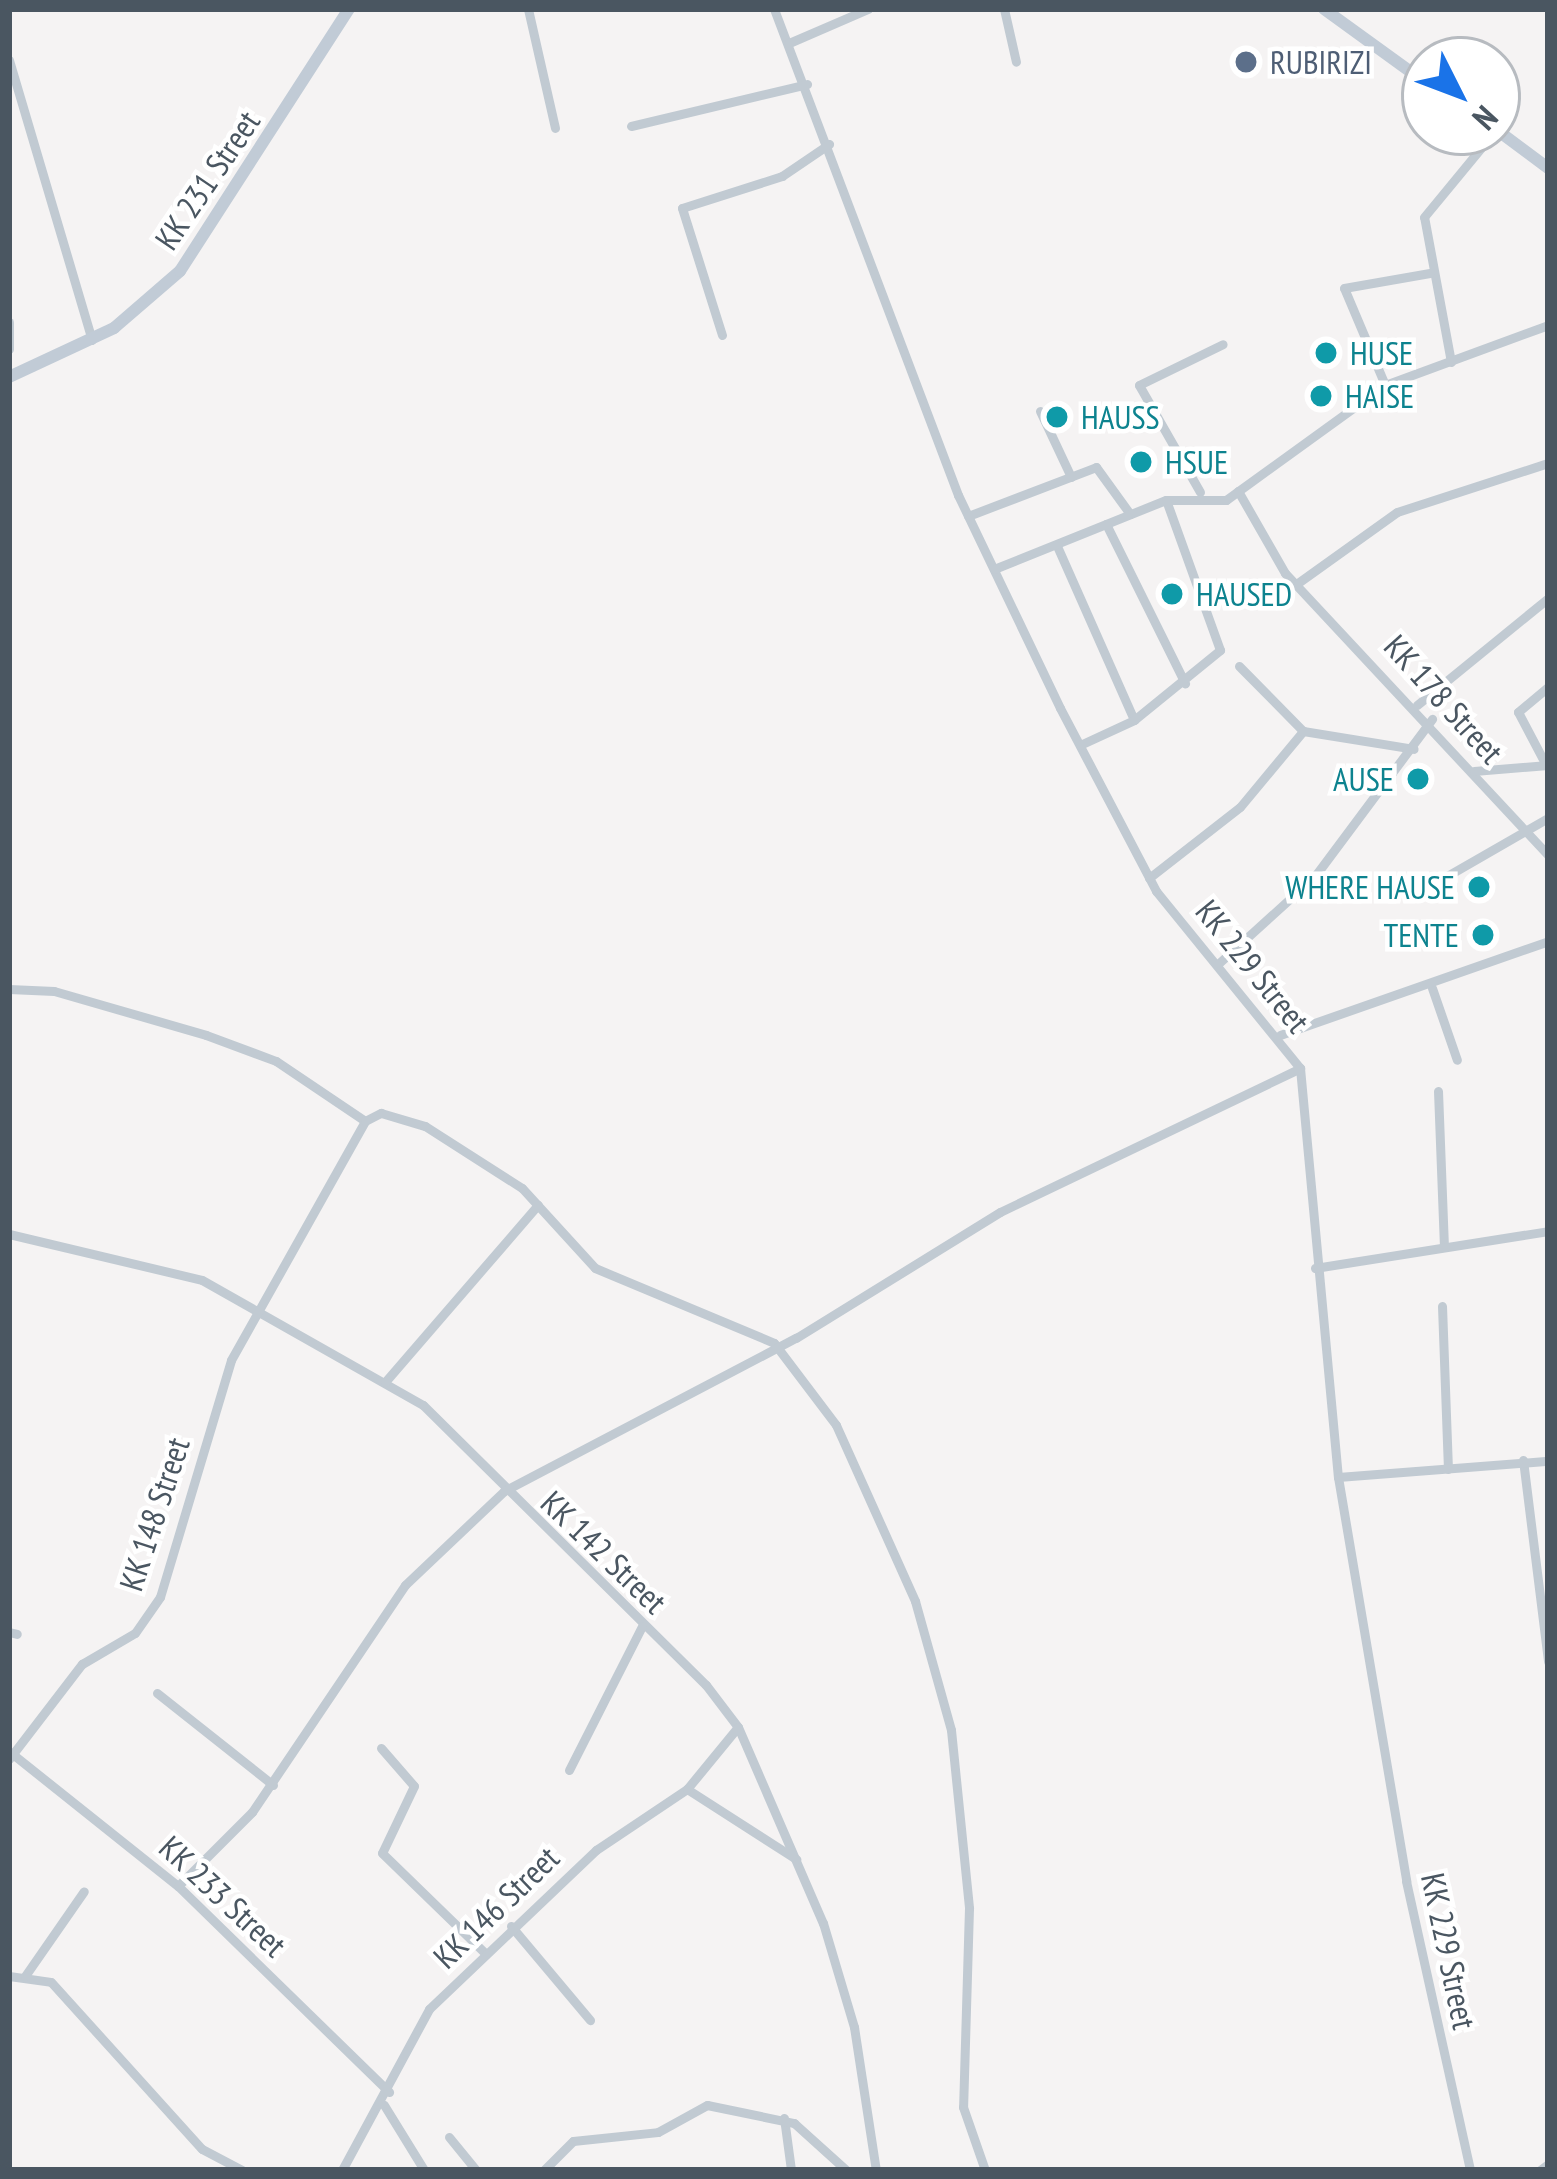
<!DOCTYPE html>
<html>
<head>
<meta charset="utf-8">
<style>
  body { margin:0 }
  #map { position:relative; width:1557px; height:2179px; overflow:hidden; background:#f5f3f3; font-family:"PT Sans Narrow",sans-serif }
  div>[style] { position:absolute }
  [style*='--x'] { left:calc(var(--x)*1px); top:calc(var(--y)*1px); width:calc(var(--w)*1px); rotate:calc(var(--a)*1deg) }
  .street>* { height:9px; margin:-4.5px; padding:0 4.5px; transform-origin:4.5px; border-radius:4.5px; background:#c1cad2 }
  .secondary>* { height:12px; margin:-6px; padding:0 6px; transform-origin:6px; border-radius:6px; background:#c1cbd6 }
  .dots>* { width:33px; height:33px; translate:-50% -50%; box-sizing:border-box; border:6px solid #fff; border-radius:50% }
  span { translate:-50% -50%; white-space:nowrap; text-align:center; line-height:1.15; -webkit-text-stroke:9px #fff; paint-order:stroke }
  .service-label { font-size:33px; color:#4e5e75 }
  .left { translate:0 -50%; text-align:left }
  .street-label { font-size:33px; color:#4a5661 }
  .culture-label { font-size:33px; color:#0d838f }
  .right { translate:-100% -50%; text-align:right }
  .frame { position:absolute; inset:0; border:12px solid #4a5661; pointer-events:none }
  .north { position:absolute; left:1401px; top:36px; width:120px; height:120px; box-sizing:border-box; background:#fff; border:3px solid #b7bbc0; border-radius:50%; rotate:132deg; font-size:33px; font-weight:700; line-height:48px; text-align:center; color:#4a5661 }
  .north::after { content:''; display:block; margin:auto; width:42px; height:54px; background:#1a73e8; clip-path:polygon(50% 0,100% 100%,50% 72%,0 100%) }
</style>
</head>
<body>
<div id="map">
  <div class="street">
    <div style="--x:528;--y:9;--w:122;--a:77.2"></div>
    <div style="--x:774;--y:9;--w:520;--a:69.26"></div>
    <div style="--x:958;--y:495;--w:236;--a:64.4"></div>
    <div style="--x:1060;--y:708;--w:207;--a:62.3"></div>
    <div style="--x:1156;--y:891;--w:228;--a:50.9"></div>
    <div style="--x:1300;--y:1068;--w:411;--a:84.7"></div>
    <div style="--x:1338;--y:1477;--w:410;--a:80.4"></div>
    <div style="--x:1406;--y:1881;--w:296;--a:77.5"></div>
    <div style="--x:1004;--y:9;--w:54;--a:77.2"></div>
    <div style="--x:789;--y:43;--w:86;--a:-23.3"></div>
    <div style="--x:9;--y:60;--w:292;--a:73.5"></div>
    <div style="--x:631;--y:126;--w:181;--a:-13.4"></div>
    <div style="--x:9;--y:322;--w:27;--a:90"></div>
    <div style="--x:722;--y:335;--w:133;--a:-107.5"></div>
    <div style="--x:682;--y:208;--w:105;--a:-17.7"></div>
    <div style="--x:782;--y:176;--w:57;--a:-34.2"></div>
    <div style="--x:1451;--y:362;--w:147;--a:-100.5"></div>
    <div style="--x:1424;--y:217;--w:110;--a:-50.5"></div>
    <div style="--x:1385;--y:385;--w:105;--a:-112.9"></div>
    <div style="--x:1344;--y:288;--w:87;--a:-9.9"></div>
    <div style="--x:1040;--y:411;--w:73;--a:64.8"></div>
    <div style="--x:1238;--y:491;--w:95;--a:60.2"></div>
    <div style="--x:1285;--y:573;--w:386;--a:47"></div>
    <div style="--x:1200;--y:492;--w:123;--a:-119.7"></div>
    <div style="--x:1139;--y:385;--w:93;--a:-26"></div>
    <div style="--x:968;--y:516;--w:137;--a:-20.9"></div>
    <div style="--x:1096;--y:467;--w:58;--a:54.1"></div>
    <div style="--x:1106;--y:524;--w:178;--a:63.6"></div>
    <div style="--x:1057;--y:546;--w:190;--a:66.1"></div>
    <div style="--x:994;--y:569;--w:185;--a:-21.9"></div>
    <div style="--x:1166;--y:500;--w:60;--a:0"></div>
    <div style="--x:1226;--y:500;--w:196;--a:-35.9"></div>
    <div style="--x:1385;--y:385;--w:174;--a:-20.2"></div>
    <div style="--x:1295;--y:585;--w:125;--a:-35.6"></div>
    <div style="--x:1397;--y:512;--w:159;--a:-18"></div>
    <div style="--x:1239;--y:666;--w:91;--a:45.4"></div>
    <div style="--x:1417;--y:705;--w:169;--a:-39.2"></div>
    <div style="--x:1080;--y:745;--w:60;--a:-24.8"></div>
    <div style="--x:1134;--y:720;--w:111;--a:-39.1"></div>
    <div style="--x:1220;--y:650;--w:159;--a:-109.8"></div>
    <div style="--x:1546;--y:765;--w:60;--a:-117.8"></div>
    <div style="--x:1518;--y:712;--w:39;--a:-40"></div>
    <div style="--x:1474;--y:771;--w:74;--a:-4.6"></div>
    <div style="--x:1149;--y:878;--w:115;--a:-38"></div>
    <div style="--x:1240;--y:807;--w:99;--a:-50.3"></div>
    <div style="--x:1303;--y:731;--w:112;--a:9.2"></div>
    <div style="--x:1421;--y:891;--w:146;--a:-29.9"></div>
    <div style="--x:1219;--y:963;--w:130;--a:-42.2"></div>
    <div style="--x:1315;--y:876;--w:196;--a:-53.3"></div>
    <div style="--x:1432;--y:988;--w:76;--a:70.9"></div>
    <div style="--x:9;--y:989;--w:45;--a:2.5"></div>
    <div style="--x:54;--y:991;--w:158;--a:16.1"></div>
    <div style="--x:206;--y:1035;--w:75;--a:20.4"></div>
    <div style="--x:276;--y:1061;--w:107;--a:34"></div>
    <div style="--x:1280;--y:1035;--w:284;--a:-19.3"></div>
    <div style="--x:1438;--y:1091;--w:155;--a:87.8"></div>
    <div style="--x:9;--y:1234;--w:198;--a:13.4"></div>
    <div style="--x:202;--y:1280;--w:254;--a:29.5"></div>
    <div style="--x:423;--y:1405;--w:398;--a:44.7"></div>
    <div style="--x:706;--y:1685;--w:53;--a:52.7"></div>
    <div style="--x:738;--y:1727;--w:214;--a:66.6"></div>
    <div style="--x:823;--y:1923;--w:109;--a:73.4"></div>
    <div style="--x:854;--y:2027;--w:145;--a:81.3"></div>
    <div style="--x:1315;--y:1268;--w:236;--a:-9"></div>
    <div style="--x:1442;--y:1306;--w:163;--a:87.9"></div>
    <div style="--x:385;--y:1382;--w:234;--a:-49.2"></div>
    <div style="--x:1523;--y:1460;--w:203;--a:82.9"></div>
    <div style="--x:1338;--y:1477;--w:211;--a:-4.4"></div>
    <div style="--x:9;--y:1632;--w:8;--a:14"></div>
    <div style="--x:157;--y:1693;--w:148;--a:38.4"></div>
    <div style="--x:381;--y:1748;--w:50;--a:49"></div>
    <div style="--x:414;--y:1786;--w:74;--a:115.5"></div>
    <div style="--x:382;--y:1853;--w:145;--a:44.2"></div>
    <div style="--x:10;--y:1752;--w:215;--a:38.6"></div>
    <div style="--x:178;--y:1886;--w:295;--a:44.3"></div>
    <div style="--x:9;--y:1759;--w:120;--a:-52.5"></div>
    <div style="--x:82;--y:1664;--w:61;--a:-30.3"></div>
    <div style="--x:135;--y:1633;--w:44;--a:-55.2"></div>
    <div style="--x:160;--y:1597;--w:247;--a:-73.3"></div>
    <div style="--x:231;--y:1360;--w:274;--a:-60.7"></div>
    <div style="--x:365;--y:1121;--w:18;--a:-27"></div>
    <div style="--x:381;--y:1113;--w:46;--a:16.5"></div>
    <div style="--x:425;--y:1126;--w:115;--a:32.6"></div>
    <div style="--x:522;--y:1188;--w:108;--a:47.6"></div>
    <div style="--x:595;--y:1268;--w:194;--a:22.7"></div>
    <div style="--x:774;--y:1343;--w:103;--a:52.9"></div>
    <div style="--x:836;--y:1425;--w:193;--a:65.8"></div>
    <div style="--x:915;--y:1601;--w:134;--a:74.4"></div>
    <div style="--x:951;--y:1730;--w:179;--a:84.2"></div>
    <div style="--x:969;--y:1908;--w:199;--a:91.7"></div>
    <div style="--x:963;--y:2107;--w:67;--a:70.8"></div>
    <div style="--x:569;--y:1770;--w:161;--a:-63.1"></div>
    <div style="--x:687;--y:1789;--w:130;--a:32.7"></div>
    <div style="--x:178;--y:1886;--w:105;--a:-45"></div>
    <div style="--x:252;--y:1812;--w:274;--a:-56"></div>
    <div style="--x:405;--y:1585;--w:137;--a:-43.5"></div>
    <div style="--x:504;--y:1491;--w:330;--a:-27.7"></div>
    <div style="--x:796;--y:1338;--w:240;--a:-31.7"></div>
    <div style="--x:1000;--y:1212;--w:333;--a:-25.6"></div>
    <div style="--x:511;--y:1926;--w:123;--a:50"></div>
    <div style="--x:9;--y:1976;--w:42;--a:8.1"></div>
    <div style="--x:51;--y:1982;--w:225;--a:47.9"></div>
    <div style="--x:202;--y:2149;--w:45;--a:27.7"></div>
    <div style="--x:25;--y:1976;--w:103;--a:-55.2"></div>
    <div style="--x:384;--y:2105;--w:76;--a:58.4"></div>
    <div style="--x:784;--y:2118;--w:52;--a:82.3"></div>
    <div style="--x:449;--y:2137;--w:43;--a:50.7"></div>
    <div style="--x:342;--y:2170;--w:183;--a:-61.6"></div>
    <div style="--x:429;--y:2009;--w:231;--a:-43.6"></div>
    <div style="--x:596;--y:1850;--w:110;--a:-33.8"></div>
    <div style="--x:687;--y:1789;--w:80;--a:-50.6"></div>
    <div style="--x:544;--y:2170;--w:41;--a:-45"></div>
    <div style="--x:573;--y:2141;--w:85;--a:-6"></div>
    <div style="--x:658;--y:2132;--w:56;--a:-28.9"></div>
    <div style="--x:707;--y:2105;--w:89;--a:11.7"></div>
    <div style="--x:794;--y:2123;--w:70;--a:42.1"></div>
    <div style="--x:1540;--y:2170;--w:10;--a:-37"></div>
  </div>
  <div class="secondary">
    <div style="--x:1324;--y:9;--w:125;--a:35.9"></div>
    <div style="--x:1497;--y:130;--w:64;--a:36.7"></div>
    <div style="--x:9;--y:377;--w:116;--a:-25"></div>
    <div style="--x:114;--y:328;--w:87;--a:-40.8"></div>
    <div style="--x:180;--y:271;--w:312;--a:-57.2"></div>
  </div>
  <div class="dots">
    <div style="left:1246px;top:62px;background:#5c6f8a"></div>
    <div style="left:1326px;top:353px;background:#0f9aa8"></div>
    <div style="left:1321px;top:396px;background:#0f9aa8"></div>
    <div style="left:1057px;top:417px;background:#0f9aa8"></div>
    <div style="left:1141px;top:462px;background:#0f9aa8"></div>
    <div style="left:1172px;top:594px;background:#0f9aa8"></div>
    <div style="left:1418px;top:779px;background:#0f9aa8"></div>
    <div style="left:1479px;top:887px;background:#0f9aa8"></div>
    <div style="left:1483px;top:935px;background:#0f9aa8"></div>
  </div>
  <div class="service-label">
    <span class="left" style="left:1270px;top:62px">RUBIRIZI</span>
  </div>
  <div class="street-label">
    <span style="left:207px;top:180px;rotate:-56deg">KK 231 Street</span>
    <span style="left:1444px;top:699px;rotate:48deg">KK 178 Street</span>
    <span style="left:1253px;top:966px;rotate:51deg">KK 229 Street</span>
    <span style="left:154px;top:1514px;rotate:-72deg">KK 148 Street</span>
    <span style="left:604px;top:1552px;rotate:44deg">KK 142 Street</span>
    <span style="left:223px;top:1896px;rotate:43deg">KK 233 Street</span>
    <span style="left:496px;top:1907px;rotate:-44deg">KK 146 Street</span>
    <span style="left:1449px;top:1951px;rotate:78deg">KK 229 Street</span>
  </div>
  <div class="culture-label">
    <span class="left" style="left:1350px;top:353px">HUSE</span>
    <span class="left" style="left:1345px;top:396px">HAISE</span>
    <span class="left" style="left:1081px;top:417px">HAUSS</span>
    <span class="left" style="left:1165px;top:462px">HSUE</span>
    <span class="left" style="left:1196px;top:594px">HAUSED</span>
    <span class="right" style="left:1394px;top:779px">AUSE</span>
    <span class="right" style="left:1455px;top:887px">WHERE HAUSE</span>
    <span class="right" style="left:1459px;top:935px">TENTE</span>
  </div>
  <div class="frame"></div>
  <div class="north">N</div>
</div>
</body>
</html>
